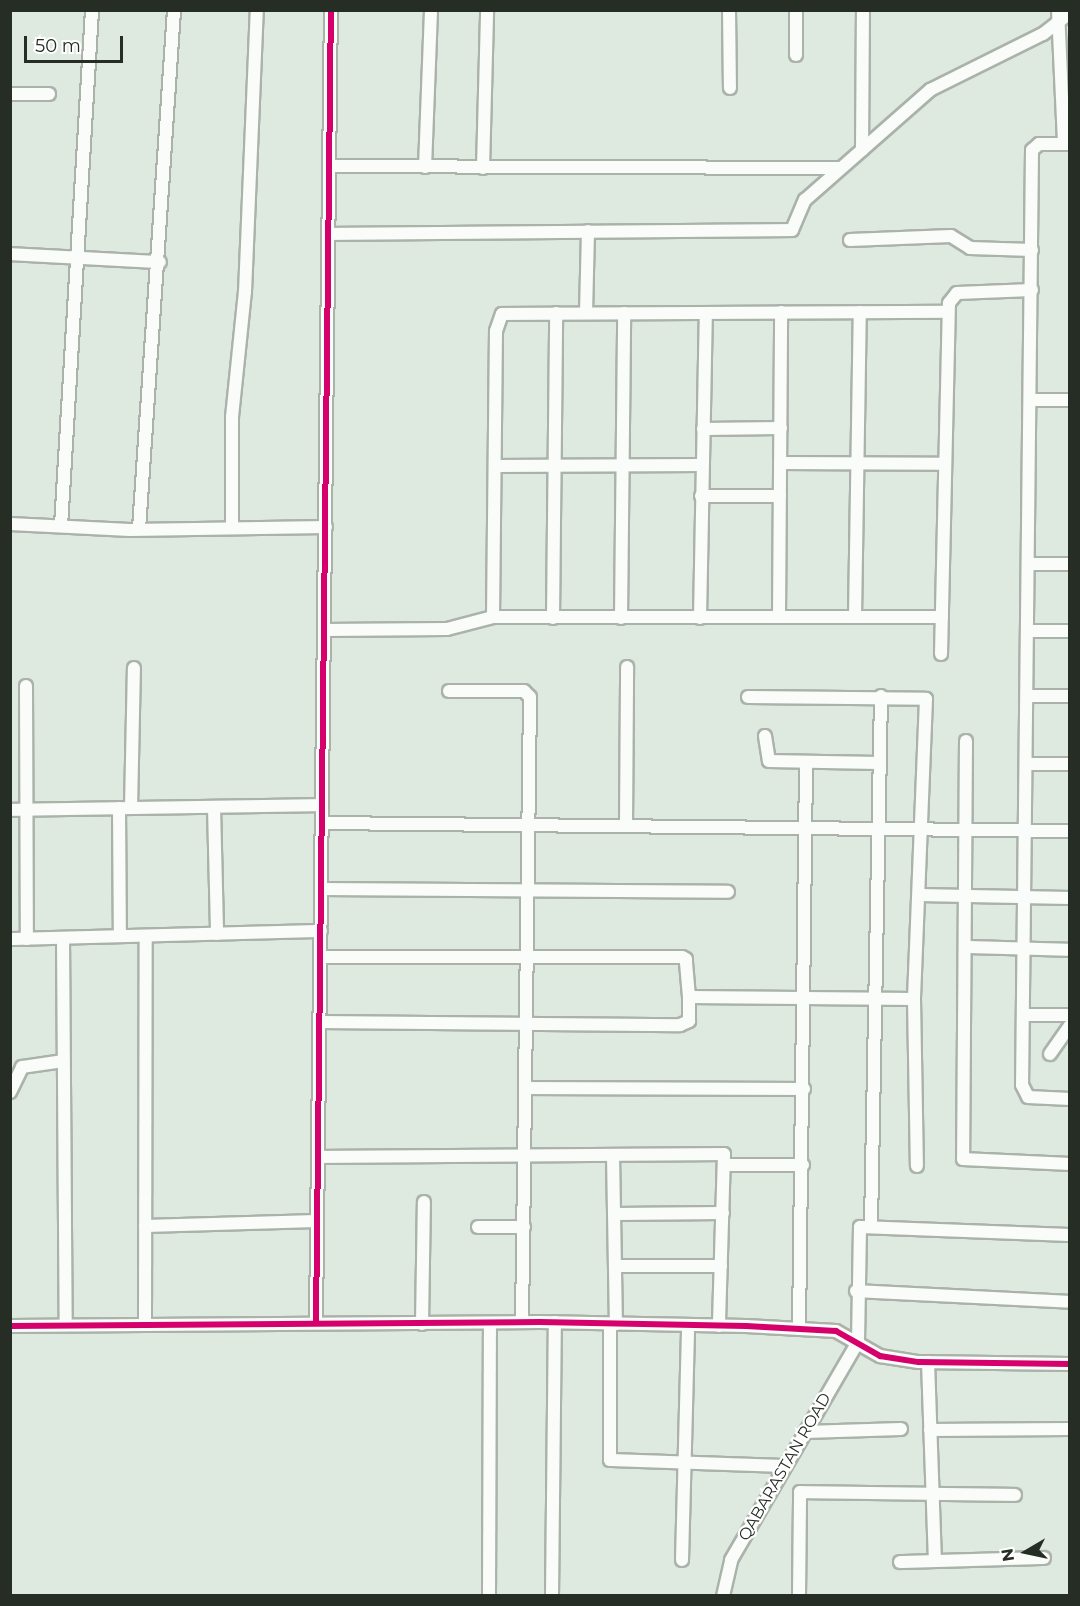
<!DOCTYPE html>
<html>
<head>
<meta charset="utf-8">
<style>
  body { margin:0 }
  #map { position:relative; width:1080px; height:1606px; overflow:hidden; background:#deeadf; font-family:Montserrat,sans-serif }
  div>[style] { position:absolute }
  [style*='--x'] { left:calc(var(--x)*1px); top:calc(var(--y)*1px); width:calc(var(--w)*1px); rotate:calc(var(--a)*1deg) }
  .roads { filter:drop-shadow(2px 0 #aab2aa) drop-shadow(-2px 0 #aab2aa) drop-shadow(0 2px #aab2aa) drop-shadow(0 -2px #aab2aa) }
  .minor>* { height:12px; margin:-6px; padding:0 6px; transform-origin:6px; border-radius:6px; background:#fafcfa }
  .cycleway>* { height:6px; margin:-3px; padding:0 3px; transform-origin:3px; border-radius:3px; background:#d6006c }
  span { translate:-50% -50%; white-space:nowrap; text-align:center; line-height:1.15; -webkit-text-stroke:4.5px #fff; paint-order:stroke }
  .street-label { font-size:16px; color:#252d25 }
  .frame { position:absolute; inset:0; border:12px solid #252d25; pointer-events:none }
  .north { position:absolute; left:996px; top:1522px; width:60px; height:60px; -webkit-text-stroke:4px #fff; paint-order:stroke; rotate:261deg; font-size:16px; font-weight:700; line-height:24px; text-align:center; color:#252d25 }
  .north::after { content:''; display:block; margin:auto; width:21px; height:27px; background:#252d25; clip-path:polygon(50% 0,100% 100%,50% 72%,0 100%) }
  .scale { position:absolute; left:24px; top:36px; width:99px; height:27px; box-sizing:border-box; border:3px solid #252d25; border-top:0; padding-left:8px; font-size:18px; line-height:21px; white-space:nowrap; color:#252d25; -webkit-text-stroke:4px #fff; paint-order:stroke }
</style>
</head>
<body>
<div id="map">
  <div class="roads">
    <div class="minor">
      <div style="--x:729;--y:10;--w:78;--a:89.3"></div>
      <div style="--x:796;--y:10;--w:45;--a:90"></div>
      <div style="--x:1058;--y:10;--w:134;--a:87.4"></div>
      <div style="--x:10;--y:94;--w:39;--a:0"></div>
      <div style="--x:1070;--y:144;--w:31;--a:180"></div>
      <div style="--x:1039;--y:144;--w:9;--a:139"></div>
      <div style="--x:1032;--y:150;--w:935;--a:90.61"></div>
      <div style="--x:1022;--y:1085;--w:13;--a:63"></div>
      <div style="--x:1028;--y:1097;--w:42;--a:2.7"></div>
      <div style="--x:862;--y:150;--w:140;--a:-89.6"></div>
      <div style="--x:330;--y:166;--w:509;--a:0.23"></div>
      <div style="--x:425;--y:167;--w:157;--a:-87.8"></div>
      <div style="--x:483;--y:168;--w:158;--a:-88.5"></div>
      <div style="--x:329;--y:234;--w:463;--a:-0.5"></div>
      <div style="--x:792;--y:230;--w:33;--a:-67"></div>
      <div style="--x:805;--y:200;--w:167;--a:-41.3"></div>
      <div style="--x:930;--y:90;--w:126;--a:-26.4"></div>
      <div style="--x:1043;--y:34;--w:34;--a:-38"></div>
      <div style="--x:850;--y:240;--w:101;--a:-2.3"></div>
      <div style="--x:951;--y:236;--w:22;--a:32"></div>
      <div style="--x:970;--y:248;--w:62;--a:1.8"></div>
      <div style="--x:10;--y:254;--w:150;--a:3.1"></div>
      <div style="--x:586;--y:313;--w:82;--a:-88.6"></div>
      <div style="--x:1031;--y:400;--w:39;--a:0"></div>
      <div style="--x:703;--y:429;--w:78;--a:-0.7"></div>
      <div style="--x:780;--y:463;--w:164;--a:0.3"></div>
      <div style="--x:495;--y:466;--w:207;--a:-0.3"></div>
      <div style="--x:701;--y:496;--w:79;--a:0"></div>
      <div style="--x:10;--y:524;--w:120;--a:2.9"></div>
      <div style="--x:130;--y:530;--w:196;--a:-0.9"></div>
      <div style="--x:61;--y:526;--w:517;--a:-86.56"></div>
      <div style="--x:232;--y:527;--w:110;--a:-90"></div>
      <div style="--x:232;--y:417;--w:126;--a:-84.1"></div>
      <div style="--x:245;--y:292;--w:282;--a:-87.6"></div>
      <div style="--x:139;--y:529;--w:520;--a:-86.14"></div>
      <div style="--x:1029;--y:564;--w:41;--a:0"></div>
      <div style="--x:493;--y:617;--w:286;--a:-89.4"></div>
      <div style="--x:496;--y:331;--w:18;--a:-71"></div>
      <div style="--x:502;--y:314;--w:446;--a:-0.3"></div>
      <div style="--x:779;--y:617;--w:305;--a:-89.6"></div>
      <div style="--x:855;--y:617;--w:305;--a:-89.1"></div>
      <div style="--x:553;--y:618;--w:305;--a:-89.4"></div>
      <div style="--x:621;--y:618;--w:305;--a:-89.4"></div>
      <div style="--x:700;--y:618;--w:305;--a:-88.9"></div>
      <div style="--x:324;--y:630;--w:123;--a:-0.5"></div>
      <div style="--x:447;--y:629;--w:48;--a:-14.6"></div>
      <div style="--x:493;--y:617;--w:449;--a:0"></div>
      <div style="--x:1028;--y:631;--w:42;--a:0"></div>
      <div style="--x:941;--y:654;--w:351;--a:-88.7"></div>
      <div style="--x:949;--y:303;--w:13;--a:-51"></div>
      <div style="--x:957;--y:293;--w:75;--a:-2.3"></div>
      <div style="--x:26;--y:686;--w:253;--a:89.8"></div>
      <div style="--x:449;--y:691;--w:75;--a:0"></div>
      <div style="--x:524;--y:691;--w:8;--a:45"></div>
      <div style="--x:530;--y:697;--w:625;--a:90.73"></div>
      <div style="--x:1028;--y:696;--w:42;--a:0"></div>
      <div style="--x:748;--y:697;--w:178;--a:0.6"></div>
      <div style="--x:926;--y:699;--w:300;--a:92.3"></div>
      <div style="--x:914;--y:999;--w:167;--a:89"></div>
      <div style="--x:765;--y:736;--w:25;--a:81"></div>
      <div style="--x:769;--y:761;--w:110;--a:1"></div>
      <div style="--x:966;--y:741;--w:418;--a:90.4"></div>
      <div style="--x:963;--y:1159;--w:107;--a:2.7"></div>
      <div style="--x:1027;--y:764;--w:43;--a:0"></div>
      <div style="--x:214;--y:807;--w:127;--a:88.6"></div>
      <div style="--x:119;--y:808;--w:128;--a:89.6"></div>
      <div style="--x:131;--y:808;--w:140;--a:-88.8"></div>
      <div style="--x:10;--y:810;--w:312;--a:-0.9"></div>
      <div style="--x:322;--y:823;--w:748;--a:0.61"></div>
      <div style="--x:626;--y:826;--w:159;--a:-89.6"></div>
      <div style="--x:321;--y:889;--w:407;--a:0.4"></div>
      <div style="--x:919;--y:895;--w:151;--a:1.1"></div>
      <div style="--x:63;--y:938;--w:386;--a:89.6"></div>
      <div style="--x:10;--y:939;--w:311;--a:-1.5"></div>
      <div style="--x:965;--y:947;--w:105;--a:1.6"></div>
      <div style="--x:689;--y:997;--w:225;--a:0.5"></div>
      <div style="--x:1023;--y:1015;--w:47;--a:0"></div>
      <div style="--x:319;--y:1022;--w:361;--a:0.5"></div>
      <div style="--x:680;--y:1025;--w:10;--a:-24"></div>
      <div style="--x:689;--y:1021;--w:24;--a:-90"></div>
      <div style="--x:689;--y:997;--w:38;--a:-95"></div>
      <div style="--x:686;--y:959;--w:4;--a:-153"></div>
      <div style="--x:682;--y:957;--w:362;--a:180"></div>
      <div style="--x:1050;--y:1054;--w:35;--a:-55"></div>
      <div style="--x:525;--y:1088;--w:279;--a:0.2"></div>
      <div style="--x:10;--y:1092;--w:28;--a:-64"></div>
      <div style="--x:22;--y:1067;--w:41;--a:-8.3"></div>
      <div style="--x:613;--y:1155;--w:169;--a:89"></div>
      <div style="--x:318;--y:1157;--w:406;--a:-0.4"></div>
      <div style="--x:724;--y:1154;--w:172;--a:91.7"></div>
      <div style="--x:724;--y:1165;--w:79;--a:0"></div>
      <div style="--x:615;--y:1214;--w:108;--a:-0.5"></div>
      <div style="--x:871;--y:1225;--w:529;--a:-88.92"></div>
      <div style="--x:145;--y:1226;--w:172;--a:-1.7"></div>
      <div style="--x:478;--y:1227;--w:46;--a:0"></div>
      <div style="--x:615;--y:1266;--w:106;--a:0"></div>
      <div style="--x:856;--y:1291;--w:214;--a:2.9"></div>
      <div style="--x:145;--y:1323;--w:387;--a:-89.9"></div>
      <div style="--x:316;--y:1323;--w:1313;--a:-89.35"></div>
      <div style="--x:422;--y:1324;--w:122;--a:-89.1"></div>
      <div style="--x:610;--y:1324;--w:136;--a:90"></div>
      <div style="--x:610;--y:1460;--w:175;--a:2"></div>
      <div style="--x:10;--y:1326;--w:530;--a:-0.43"></div>
      <div style="--x:540;--y:1322;--w:206;--a:1.1"></div>
      <div style="--x:746;--y:1326;--w:90;--a:3.2"></div>
      <div style="--x:836;--y:1331;--w:51;--a:29.6"></div>
      <div style="--x:880;--y:1356;--w:39;--a:9"></div>
      <div style="--x:919;--y:1362;--w:151;--a:0.8"></div>
      <div style="--x:799;--y:1329;--w:567;--a:-89.29"></div>
      <div style="--x:928;--y:1362;--w:199;--a:88"></div>
      <div style="--x:930;--y:1430;--w:140;--a:-0.4"></div>
      <div style="--x:805;--y:1432;--w:96;--a:-1.8"></div>
      <div style="--x:682;--y:1560;--w:235;--a:-88.5"></div>
      <div style="--x:900;--y:1562;--w:144;--a:-1.6"></div>
      <div style="--x:489;--y:1596;--w:273;--a:-89.8"></div>
      <div style="--x:552;--y:1596;--w:274;--a:-89.4"></div>
      <div style="--x:723;--y:1596;--w:37;--a:-77"></div>
      <div style="--x:731;--y:1560;--w:252;--a:-59.8"></div>
      <div style="--x:858;--y:1342;--w:115;--a:-89"></div>
      <div style="--x:860;--y:1227;--w:210;--a:2.2"></div>
      <div style="--x:799;--y:1596;--w:104;--a:-89.4"></div>
      <div style="--x:800;--y:1492;--w:215;--a:0.8"></div>
    </div>
  </div>
  <div class="cycleway">
    <div style="--x:316;--y:1323;--w:1313;--a:-89.35"></div>
    <div style="--x:10;--y:1326;--w:530;--a:-0.43"></div>
    <div style="--x:540;--y:1322;--w:206;--a:1.1"></div>
    <div style="--x:746;--y:1326;--w:90;--a:3.2"></div>
    <div style="--x:836;--y:1331;--w:51;--a:29.6"></div>
    <div style="--x:880;--y:1356;--w:39;--a:9"></div>
    <div style="--x:919;--y:1362;--w:151;--a:0.8"></div>
  </div>
  <div class="street-label">
    <span style="left:785px;top:1467px;rotate:-60deg">QABARASTAN ROAD</span>
  </div>
  <div class="frame"></div>
  <div class="north">N</div>
  <div class="scale">50 m</div>
</div>
</body>
</html>
